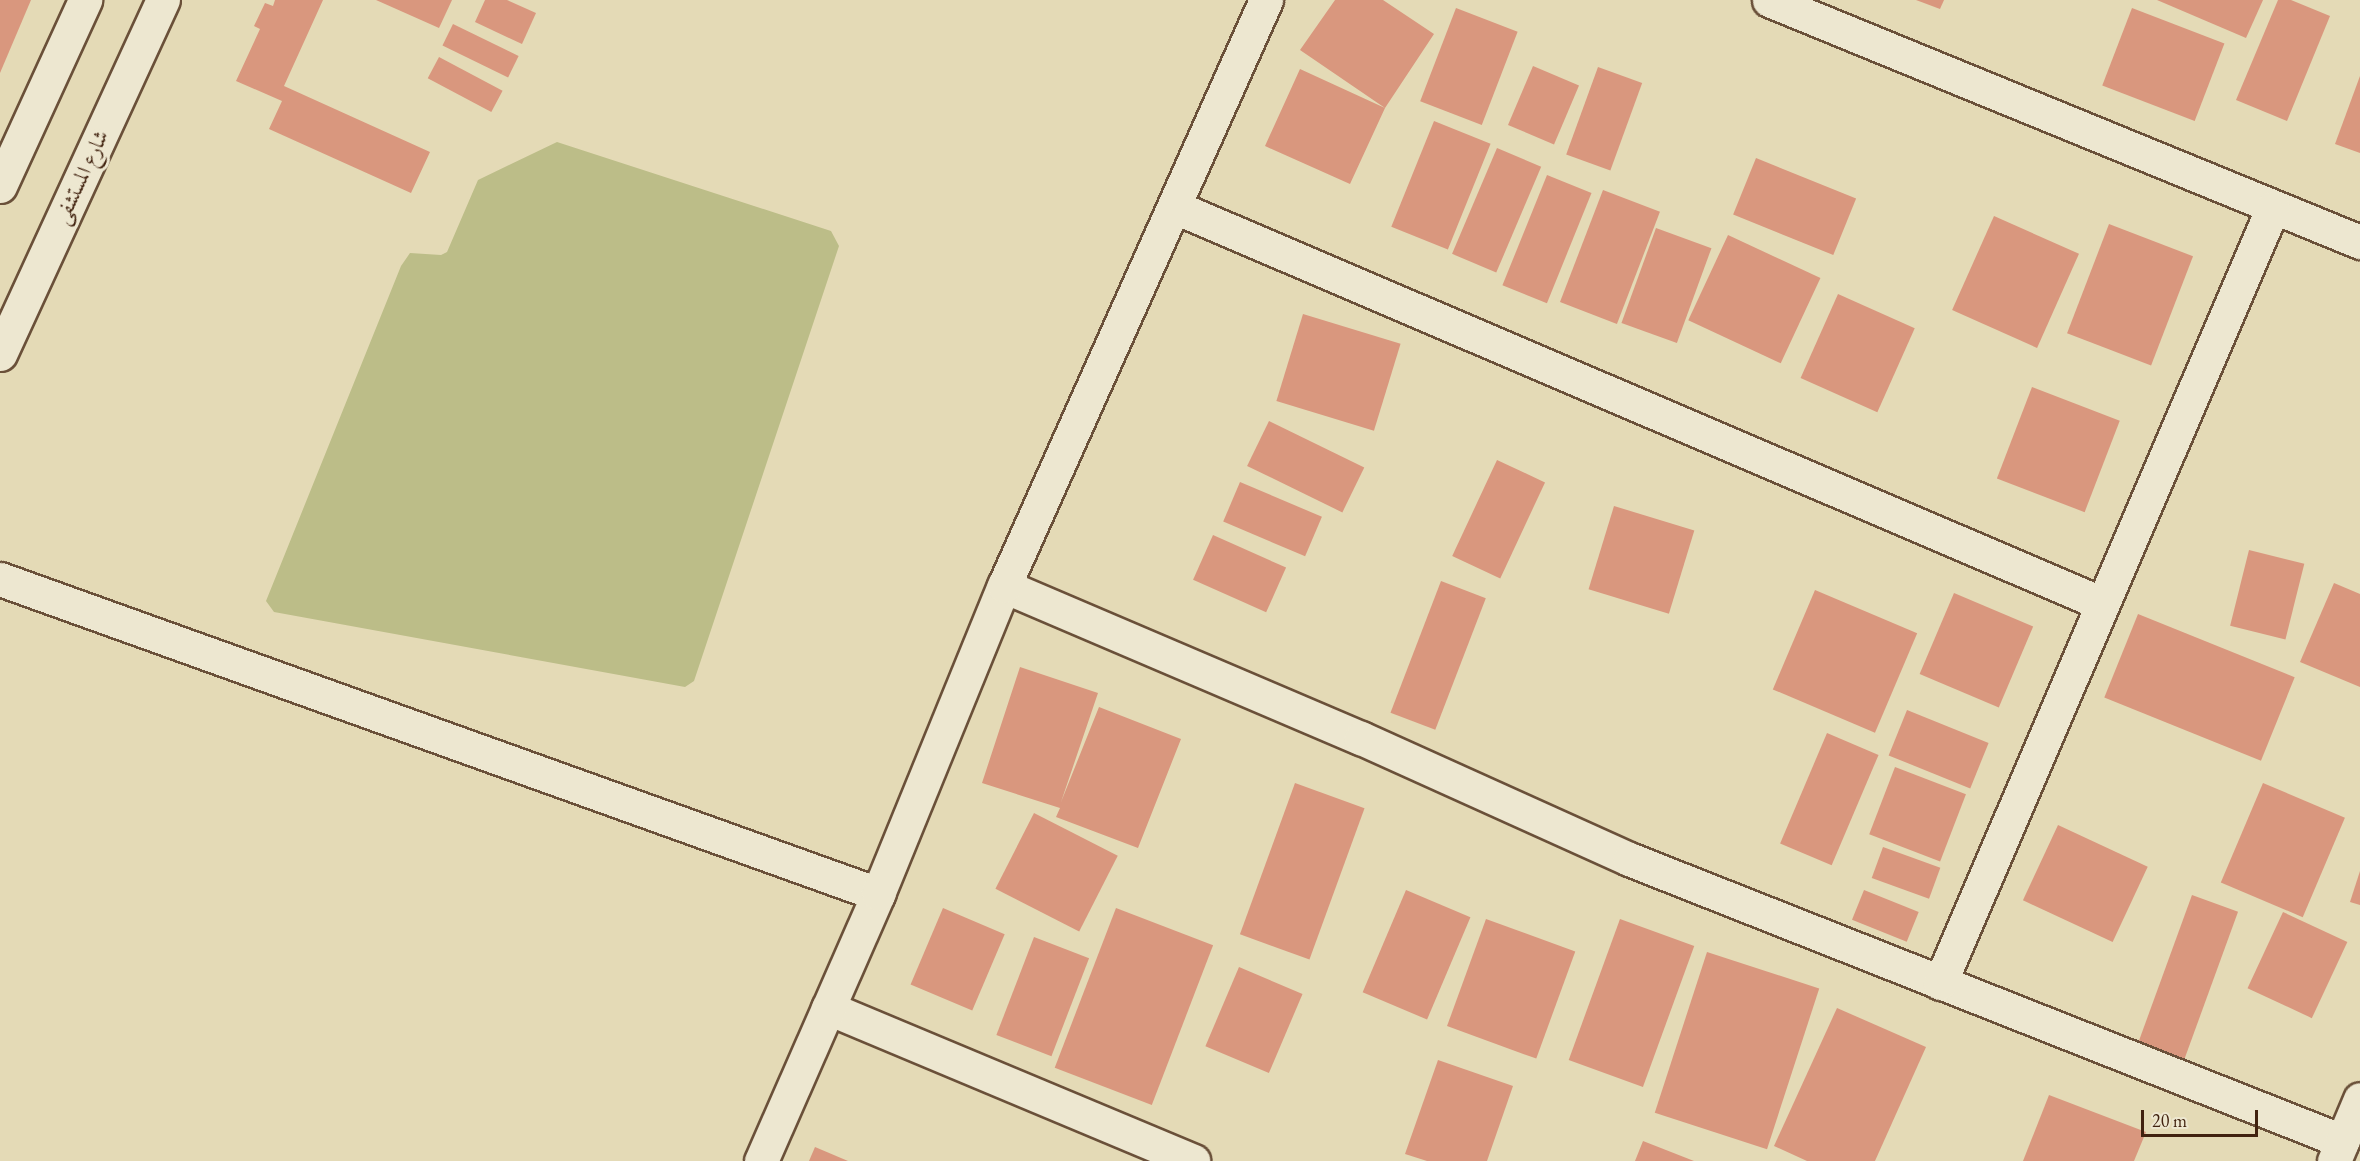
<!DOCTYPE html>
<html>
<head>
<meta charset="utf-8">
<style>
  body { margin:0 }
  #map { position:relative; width:2360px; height:1161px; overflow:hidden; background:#e4dab6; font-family:"EB Garamond",Amiri,serif }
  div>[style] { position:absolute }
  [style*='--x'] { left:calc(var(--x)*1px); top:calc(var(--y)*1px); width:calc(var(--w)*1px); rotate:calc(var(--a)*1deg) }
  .green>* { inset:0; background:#bcbd88 }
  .building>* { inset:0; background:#d9977e; transform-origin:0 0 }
  .roads { filter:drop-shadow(2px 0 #6a5039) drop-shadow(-2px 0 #6a5039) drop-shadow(0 2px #6a5039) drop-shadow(0 -2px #6a5039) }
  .minor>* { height:33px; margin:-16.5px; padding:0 16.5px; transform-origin:16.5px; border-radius:16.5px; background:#ede7d0 }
  .tertiary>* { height:33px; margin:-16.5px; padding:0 16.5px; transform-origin:16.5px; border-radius:16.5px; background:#ede7d0 }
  span { translate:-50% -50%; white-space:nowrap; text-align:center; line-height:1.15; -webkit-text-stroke:6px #ede7d0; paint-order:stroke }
  .street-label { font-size:21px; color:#41220f }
  .scale { position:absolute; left:2141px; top:1110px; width:117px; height:27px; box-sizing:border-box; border:3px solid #41220f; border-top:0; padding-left:8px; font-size:18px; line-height:21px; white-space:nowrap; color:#41220f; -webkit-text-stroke:4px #ede7d0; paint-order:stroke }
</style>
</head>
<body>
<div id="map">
  <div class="green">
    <div style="clip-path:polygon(557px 142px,831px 231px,839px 246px,694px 681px,685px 687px,274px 612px,266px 601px,401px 266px,410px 253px,441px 255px,447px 252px,478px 180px)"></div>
  </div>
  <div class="building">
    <div style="clip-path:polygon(0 0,31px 0,0 73px)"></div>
    <div style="clip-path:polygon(275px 0,323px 0,284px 86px,430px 152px,411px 193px,269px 129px,282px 101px,236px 81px,260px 29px,254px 26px,265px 3px,273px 6px)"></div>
    <div style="clip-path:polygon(376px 0,452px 0,439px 28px)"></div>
    <div style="clip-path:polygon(485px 0,507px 0,536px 13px,522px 44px,475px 22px)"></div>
    <div style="clip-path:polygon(1335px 0,1383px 0,1434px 34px,1385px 108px,1350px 184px,1265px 146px,1300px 69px,1385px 108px,1300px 50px)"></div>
    <div style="clip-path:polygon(1916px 0,1944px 0,1940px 9px)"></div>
    <div style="clip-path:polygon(2157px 0,2263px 0,2246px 38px)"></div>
    <div style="clip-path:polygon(2278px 0,2291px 0,2330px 16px,2287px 121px,2236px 100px)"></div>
    <div style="left:1456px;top:8px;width:66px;height:100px;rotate:21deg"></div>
    <div style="left:2132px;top:8px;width:99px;height:83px;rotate:21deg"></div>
    <div style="left:453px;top:24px;width:73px;height:24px;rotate:26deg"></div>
    <div style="left:439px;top:57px;width:72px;height:24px;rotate:28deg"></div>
    <div style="left:1533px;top:66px;width:50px;height:64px;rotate:23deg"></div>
    <div style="left:1598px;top:67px;width:47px;height:93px;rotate:20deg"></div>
    <div style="clip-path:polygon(2360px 76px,2360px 153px,2335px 144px)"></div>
    <div style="left:1434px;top:121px;width:61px;height:114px;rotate:22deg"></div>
    <div style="left:1497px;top:148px;width:48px;height:115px;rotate:23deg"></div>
    <div style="left:1756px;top:158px;width:108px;height:61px;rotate:22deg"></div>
    <div style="left:1547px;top:175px;width:48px;height:119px;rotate:22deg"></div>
    <div style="left:1603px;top:190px;width:61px;height:120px;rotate:21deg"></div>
    <div style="left:1994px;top:216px;width:93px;height:103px;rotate:24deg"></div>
    <div style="left:2109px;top:224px;width:90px;height:117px;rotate:21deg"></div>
    <div style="left:1656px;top:228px;width:59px;height:101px;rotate:20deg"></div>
    <div style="left:1728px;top:235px;width:102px;height:94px;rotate:25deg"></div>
    <div style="left:1838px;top:294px;width:84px;height:92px;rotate:24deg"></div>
    <div style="left:1303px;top:314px;width:102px;height:91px;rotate:17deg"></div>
    <div style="left:2032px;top:387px;width:94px;height:98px;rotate:21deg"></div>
    <div style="left:1269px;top:421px;width:106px;height:50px;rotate:26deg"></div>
    <div style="left:1497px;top:460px;width:53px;height:106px;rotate:25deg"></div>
    <div style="left:1240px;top:482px;width:89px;height:43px;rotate:23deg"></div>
    <div style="left:1614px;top:506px;width:84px;height:87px;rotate:17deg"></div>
    <div style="left:1213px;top:535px;width:80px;height:49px;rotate:24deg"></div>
    <div style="left:2249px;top:550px;width:57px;height:78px;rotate:14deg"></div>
    <div style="left:1441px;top:581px;width:48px;height:141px;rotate:21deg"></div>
    <div style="clip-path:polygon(2334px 583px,2360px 594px,2360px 687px,2300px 662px)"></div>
    <div style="left:1815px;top:590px;width:111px;height:108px;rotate:23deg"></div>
    <div style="left:1954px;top:593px;width:86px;height:88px;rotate:23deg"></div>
    <div style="left:2138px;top:614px;width:169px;height:90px;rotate:22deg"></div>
    <div style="clip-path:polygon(1020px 667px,1098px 693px,1061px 802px,1099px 707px,1181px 739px,1138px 848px,1056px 817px,1060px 808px,982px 783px)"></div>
    <div style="left:1907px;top:710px;width:88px;height:49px;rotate:22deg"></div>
    <div style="left:1827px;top:733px;width:56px;height:120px;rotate:23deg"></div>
    <div style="left:1895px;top:767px;width:76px;height:72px;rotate:21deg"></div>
    <div style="left:1295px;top:783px;width:74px;height:161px;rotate:20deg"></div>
    <div style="left:2263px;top:783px;width:89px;height:108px;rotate:23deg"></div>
    <div style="left:1034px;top:813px;width:94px;height:85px;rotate:27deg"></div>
    <div style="left:2058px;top:825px;width:99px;height:83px;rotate:25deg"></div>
    <div style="left:1883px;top:847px;width:61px;height:33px;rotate:20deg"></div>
    <div style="clip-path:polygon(2360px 871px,2360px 905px,2350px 902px)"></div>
    <div style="left:1406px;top:890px;width:70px;height:111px;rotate:23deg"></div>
    <div style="left:1864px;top:890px;width:59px;height:32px;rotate:22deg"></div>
    <div style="left:2192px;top:895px;width:49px;height:162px;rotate:20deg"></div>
    <div style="left:943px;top:908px;width:67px;height:83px;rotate:23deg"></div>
    <div style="left:1116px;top:908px;width:104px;height:171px;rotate:21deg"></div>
    <div style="left:2283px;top:912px;width:71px;height:84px;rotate:25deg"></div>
    <div style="left:1486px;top:919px;width:95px;height:114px;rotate:20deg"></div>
    <div style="left:1620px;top:919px;width:79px;height:150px;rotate:20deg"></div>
    <div style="left:1034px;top:937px;width:59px;height:105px;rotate:21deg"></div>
    <div style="left:1707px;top:952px;width:118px;height:169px;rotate:18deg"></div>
    <div style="left:1239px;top:967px;width:69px;height:86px;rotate:23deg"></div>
    <div style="clip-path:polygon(1837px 1008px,1926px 1047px,1875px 1161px,1807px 1161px,1774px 1146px)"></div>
    <div style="clip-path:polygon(1438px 1060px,1513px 1086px,1487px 1161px,1427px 1161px,1405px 1154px)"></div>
    <div style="clip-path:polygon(2049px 1095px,2146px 1132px,2134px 1161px,2023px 1161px)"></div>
    <div style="clip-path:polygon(1643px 1141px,1694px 1161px,1635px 1161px)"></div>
    <div style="clip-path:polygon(815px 1147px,848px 1161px,809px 1161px)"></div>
  </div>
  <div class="roads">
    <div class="minor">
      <div style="--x:1769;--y:0;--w:639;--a:22.27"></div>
      <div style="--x:1175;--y:207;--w:1009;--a:23.16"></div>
      <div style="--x:0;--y:579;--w:933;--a:19.74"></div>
      <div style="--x:1004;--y:586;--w:388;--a:23.1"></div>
      <div style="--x:1361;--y:738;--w:294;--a:24.3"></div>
      <div style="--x:1629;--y:859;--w:767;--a:21.58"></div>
      <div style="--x:1940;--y:983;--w:844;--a:-66.77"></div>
      <div style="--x:828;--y:1008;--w:396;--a:22.7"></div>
      <div style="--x:761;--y:1161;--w:292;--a:-66.3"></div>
      <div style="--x:878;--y:894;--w:333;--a:-67.8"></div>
      <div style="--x:1004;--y:586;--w:642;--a:-65.91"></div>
      <div style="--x:2334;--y:1161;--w:67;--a:-67.2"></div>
    </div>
    <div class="tertiary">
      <div style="--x:0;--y:186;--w:205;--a:-65.4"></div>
      <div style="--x:0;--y:354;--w:390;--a:-65.3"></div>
    </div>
  </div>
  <div class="street-label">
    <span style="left:81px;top:177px;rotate:-65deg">شارع المستشفى</span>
  </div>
  <div class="scale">20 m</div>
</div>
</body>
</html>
